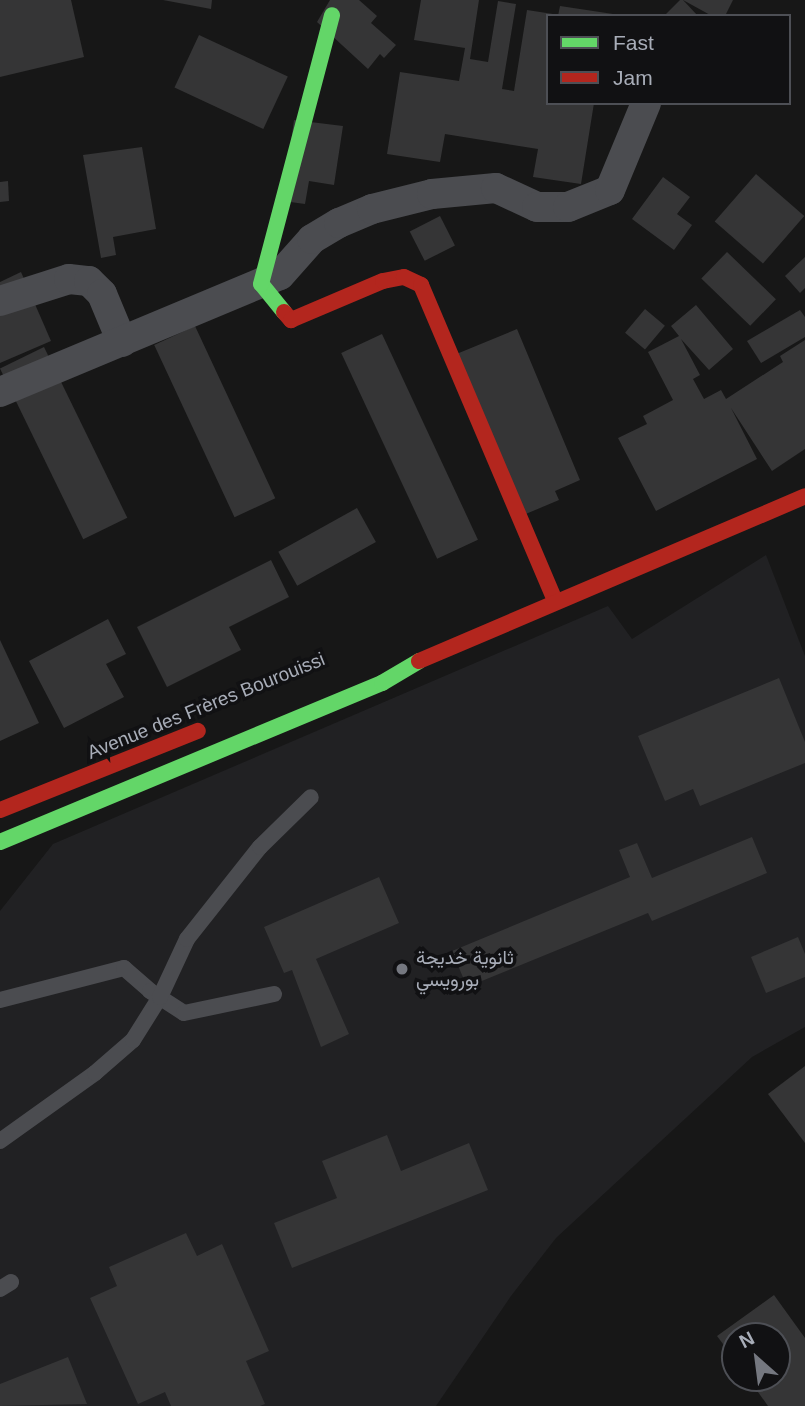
<!DOCTYPE html>
<html>
<head>
<meta charset="utf-8">
<style>
  body { margin:0 }
  #map { position:relative; width:805px; height:1406px; overflow:hidden; background:#171717; font-family:Arial,Vazirmatn,sans-serif }
  div>[style] { position:absolute }
  [style*='--x'] { left:calc(var(--x)*1px); top:calc(var(--y)*1px); width:calc(var(--w)*1px); rotate:calc(var(--a)*1deg) }
  .built>* { inset:0; background:#212123 }
  .building>* { inset:0; background:#353536; transform-origin:0 0 }
  .lane>* { height:16px; margin:-8px; padding:0 8px; transform-origin:8px; border-radius:8px; background:#4b4c50 }
  .street>* { height:30px; margin:-15px; padding:0 15px; transform-origin:15px; border-radius:15px; background:#4b4c50 }
  .fast>* { height:16px; margin:-8px; padding:0 8px; transform-origin:8px; border-radius:8px; background:#63d668 }
  .jam>* { height:16px; margin:-8px; padding:0 8px; transform-origin:8px; border-radius:8px; background:#b3261e }
  .dots>* { width:19px; height:19px; translate:-50% -50%; box-sizing:border-box; border:4px solid #111113; border-radius:50% }
  span { translate:-50% -50%; white-space:nowrap; text-align:center; line-height:1.15; -webkit-text-stroke:7px #111113; paint-order:stroke }
  .street-label { font-size:19px; color:#a8adb8 }
  .poi-label { font-size:19px; color:#a8adb8 }
  .left { translate:0 -50%; text-align:left }
  .legend { position:absolute; left:546px; top:14px; width:245px; height:91px; box-sizing:border-box; background:#111113; border:2px solid #4d4f55; margin:0; padding:9px 12px; list-style:none; font-size:21px; color:#a8adb8 }
  .legend li { display:flex; align-items:center; gap:14px; height:35px }
  .legend b { width:35px; border:2px solid #4d4f55 }
  .north { position:absolute; left:721px; top:1322px; width:70px; height:70px; box-sizing:border-box; background:#111113; border:2px solid #4d4f55; border-radius:50%; rotate:332deg; font-size:19px; font-weight:700; line-height:28px; text-align:center; color:#a8adb8 }
  .north::after { content:''; display:block; margin:auto; width:24px; height:32px; background:#757880; clip-path:polygon(50% 0,100% 100%,50% 72%,0 100%) }
</style>
</head>
<body>
<div id="map">
  <div class="built">
    <div style="clip-path:polygon(766px 555px,805px 656px,805px 1027px,752px 1057px,556px 1238px,511px 1296px,436px 1406px,0 1406px,0 911px,53px 844px,608px 606px,632px 639px)"></div>
  </div>
  <div class="building">
    <div style="clip-path:polygon(0 0,71px 0,84px 57px,0 77px)"></div>
    <div style="clip-path:polygon(163px 0,212px 0,211px 9px)"></div>
    <div style="clip-path:polygon(330px 0,359px 0,377px 16px,371px 23px,396px 45px,384px 58px,380px 54px,368px 69px,317px 22px)"></div>
    <div style="clip-path:polygon(421px 0,479px 0,470px 59px,488px 62px,498px 1px,516px 4px,502px 89px,514px 91px,527px 10px,553px 14px,548px 16px,548px 103px,594px 103px,581px 184px,533px 177px,538px 149px,445px 134px,440px 162px,387px 154px,400px 72px,459px 81px,465px 48px,414px 40px)"></div>
    <div style="clip-path:polygon(680px 0,683px 0,698px 16px,664px 16px)"></div>
    <div style="clip-path:polygon(683px 0,733px 0,725px 16px,712px 16px)"></div>
    <div style="clip-path:polygon(560px 6px,613px 14px,612px 16px,558px 16px)"></div>
    <div style="left:199px;top:35px;width:98px;height:58px;rotate:25deg"></div>
    <div style="clip-path:polygon(294px 120px,343px 126px,334px 185px,309px 181px,305px 204px,283px 201px)"></div>
    <div style="clip-path:polygon(142px 147px,156px 229px,113px 237px,116px 255px,101px 258px,83px 155px)"></div>
    <div style="left:756px;top:174px;width:64px;height:63px;rotate:41deg"></div>
    <div style="clip-path:polygon(663px 177px,690px 197px,677px 214px,692px 225px,674px 250px,632px 219px)"></div>
    <div style="clip-path:polygon(8px 181px,9px 201px,0 202px,0 182px)"></div>
    <div style="left:440px;top:216px;width:33px;height:34px;rotate:63deg"></div>
    <div style="left:727px;top:252px;width:68px;height:37px;rotate:44deg"></div>
    <div style="clip-path:polygon(805px 257px,805px 288px,800px 293px,785px 276px)"></div>
    <div style="clip-path:polygon(21px 272px,51px 341px,0 363px,0 282px)"></div>
    <div style="clip-path:polygon(696px 305px,733px 349px,709px 370px,681px 339px,700px 375px,693px 379px,704px 399px,721px 390px,726px 399px,783px 362px,780px 356px,805px 340px,805px 449px,772px 471px,731px 408px,757px 459px,656px 511px,618px 438px,647px 424px,643px 416px,673px 400px,648px 352px,679px 336px,671px 326px)"></div>
    <div style="left:645px;top:309px;width:26px;height:31px;rotate:40deg"></div>
    <div style="clip-path:polygon(800px 310px,805px 317px,805px 337px,761px 363px,747px 341px)"></div>
    <div style="left:195px;top:326px;width:190px;height:45px;rotate:65deg"></div>
    <div style="clip-path:polygon(517px 329px,580px 480px,555px 491px,559px 500px,521px 516px,454px 355px)"></div>
    <div style="left:382px;top:334px;width:227px;height:45px;rotate:65deg"></div>
    <div style="left:44px;top:347px;width:190px;height:49px;rotate:64deg"></div>
    <div style="left:357px;top:508px;width:39px;height:90px;rotate:61deg"></div>
    <div style="clip-path:polygon(271px 560px,289px 597px,229px 627px,241px 650px,167px 687px,137px 627px)"></div>
    <div style="clip-path:polygon(108px 619px,126px 654px,106px 664px,124px 697px,64px 728px,29px 661px)"></div>
    <div style="clip-path:polygon(0 640px,39px 723px,0 741px)"></div>
    <div style="clip-path:polygon(779px 678px,805px 742px,805px 763px,700px 806px,693px 789px,665px 801px,638px 736px)"></div>
    <div style="clip-path:polygon(752px 837px,767px 873px,652px 921px,648px 913px,467px 987px,452px 951px,630px 877px,619px 850px,637px 843px,652px 878px)"></div>
    <div style="clip-path:polygon(379px 877px,399px 923px,316px 959px,349px 1034px,321px 1047px,292px 970px,284px 973px,264px 927px)"></div>
    <div style="clip-path:polygon(798px 937px,805px 954px,805px 977px,766px 993px,751px 957px)"></div>
    <div style="clip-path:polygon(805px 1066px,805px 1143px,768px 1094px)"></div>
    <div style="clip-path:polygon(387px 1135px,401px 1171px,469px 1143px,488px 1190px,292px 1268px,274px 1223px,337px 1198px,322px 1161px)"></div>
    <div style="clip-path:polygon(186px 1233px,197px 1256px,222px 1244px,269px 1351px,246px 1361px,265px 1404px,260px 1406px,171px 1406px,165px 1392px,138px 1404px,90px 1298px,117px 1286px,109px 1267px)"></div>
    <div style="clip-path:polygon(774px 1295px,805px 1338px,805px 1406px,768px 1406px,748px 1378px,777px 1378px,777px 1336px,735px 1336px,735px 1360px,717px 1336px)"></div>
    <div style="clip-path:polygon(68px 1357px,87px 1404px,0 1406px,0 1384px)"></div>
  </div>
  <div class="lane">
    <div style="--x:0;--y:1000;--w:128;--a:-14.5"></div>
    <div style="--x:124;--y:968;--w:35;--a:41"></div>
    <div style="--x:150;--y:991;--w:40;--a:32.9"></div>
    <div style="--x:184;--y:1013;--w:92;--a:-11.9"></div>
    <div style="--x:0;--y:1141;--w:117;--a:-35.6"></div>
    <div style="--x:95;--y:1073;--w:50;--a:-41"></div>
    <div style="--x:133;--y:1040;--w:51;--a:-57.9"></div>
    <div style="--x:160;--y:997;--w:64;--a:-65"></div>
    <div style="--x:187;--y:939;--w:117;--a:-51.6"></div>
    <div style="--x:260;--y:847;--w:71;--a:-44.4"></div>
    <div style="--x:0;--y:1289;--w:13;--a:-32"></div>
  </div>
  <div class="street">
    <div style="--x:0;--y:301;--w:72;--a:-17.7"></div>
    <div style="--x:69;--y:279;--w:20;--a:6"></div>
    <div style="--x:89;--y:281;--w:18;--a:45"></div>
    <div style="--x:102;--y:294;--w:52;--a:67.4"></div>
    <div style="--x:0;--y:392;--w:303;--a:-22.7"></div>
    <div style="--x:280;--y:275;--w:48;--a:-48.4"></div>
    <div style="--x:312;--y:239;--w:31;--a:-31"></div>
    <div style="--x:339;--y:223;--w:36;--a:-23"></div>
    <div style="--x:372;--y:209;--w:62;--a:-14"></div>
    <div style="--x:432;--y:194;--w:64;--a:-5.4"></div>
    <div style="--x:496;--y:188;--w:45;--a:24.9"></div>
    <div style="--x:537;--y:207;--w:31;--a:0"></div>
    <div style="--x:568;--y:207;--w:45;--a:-22"></div>
    <div style="--x:610;--y:190;--w:94;--a:-67.5"></div>
  </div>
  <div class="fast">
    <div style="--x:284;--y:312;--w:36;--a:-129"></div>
    <div style="--x:261;--y:284;--w:278;--a:-75.2"></div>
    <div style="--x:0;--y:842;--w:414;--a:-22.6"></div>
    <div style="--x:382;--y:683;--w:43;--a:-30.7"></div>
  </div>
  <div class="jam">
    <div style="--x:284;--y:312;--w:11;--a:49"></div>
    <div style="--x:291;--y:320;--w:100;--a:-23"></div>
    <div style="--x:383;--y:281;--w:21;--a:-11"></div>
    <div style="--x:404;--y:277;--w:19;--a:25"></div>
    <div style="--x:421;--y:285;--w:343;--a:67"></div>
    <div style="--x:419;--y:661;--w:420;--a:-23.1"></div>
    <div style="--x:0;--y:810;--w:213;--a:-21.8"></div>
  </div>
  <div class="dots">
    <div style="left:402px;top:969px;background:#757880"></div>
  </div>
  <div class="street-label">
    <span style="left:206px;top:706px;rotate:-22deg">Avenue des Frères Bourouissi</span>
  </div>
  <div class="poi-label">
    <span class="left" style="left:416px;top:969px">ثانوية خديجة<br>بورويسي</span>
  </div>
  <ul class="legend">
  <li><b style="height:9px;background:#63d668"></b>Fast</li>
  <li><b style="height:9px;background:#b3261e"></b>Jam</li>
  </ul>
  <div class="north">N</div>
</div>
</body>
</html>
